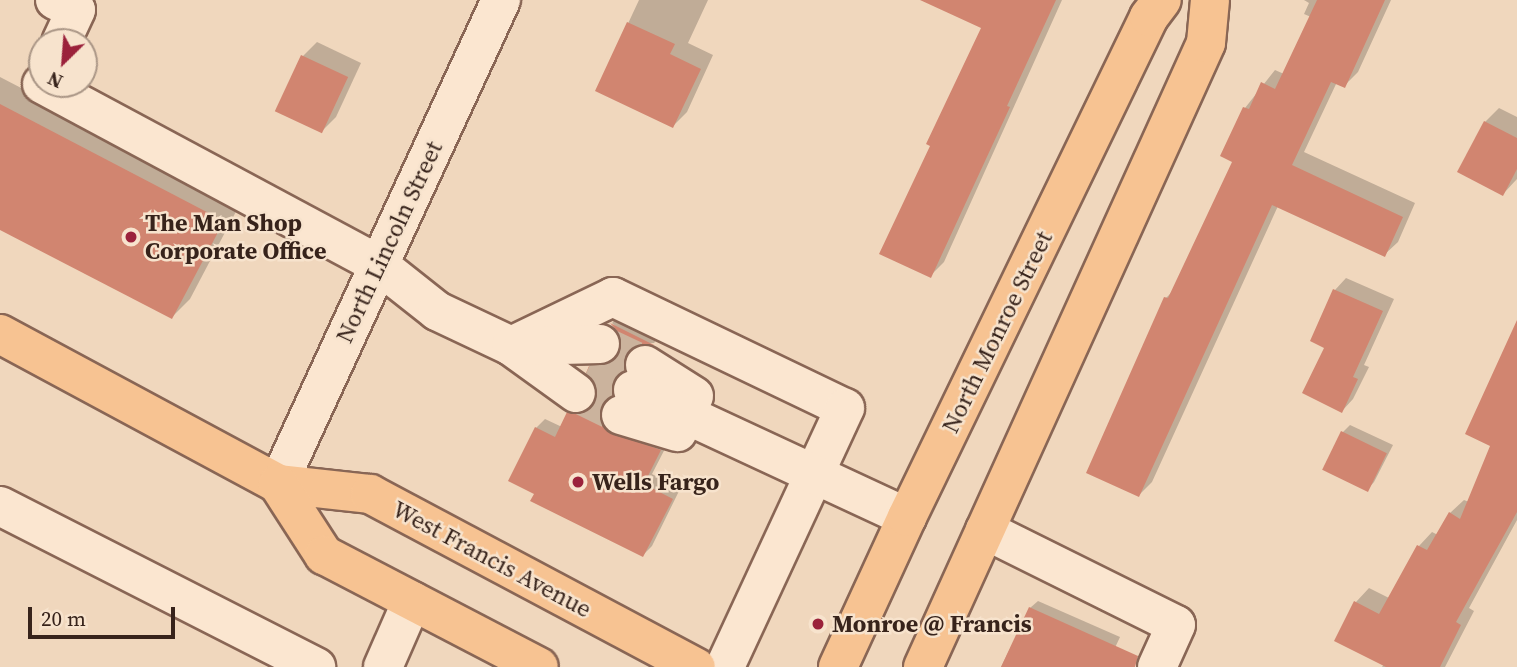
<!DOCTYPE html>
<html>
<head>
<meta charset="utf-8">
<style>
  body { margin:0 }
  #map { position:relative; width:1517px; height:667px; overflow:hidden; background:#f0d7bd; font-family:"Source Serif 4",serif }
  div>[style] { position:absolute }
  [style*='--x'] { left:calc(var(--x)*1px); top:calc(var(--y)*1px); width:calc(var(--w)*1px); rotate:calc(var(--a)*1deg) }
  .shadow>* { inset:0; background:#0003 }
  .building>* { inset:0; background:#d18570; transform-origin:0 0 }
  .minor-tunnel>* { height:38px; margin-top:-19px; transform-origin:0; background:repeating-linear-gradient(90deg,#cbb39d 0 38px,transparent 0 57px) }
  .roads { filter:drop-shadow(2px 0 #896655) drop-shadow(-2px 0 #896655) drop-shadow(0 2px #896655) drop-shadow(0 -2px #896655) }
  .minor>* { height:38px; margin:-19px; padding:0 19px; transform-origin:19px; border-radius:19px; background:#fbe6d0 }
  .major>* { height:38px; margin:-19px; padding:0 19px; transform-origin:19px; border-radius:19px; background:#f7c392 }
  .dots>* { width:19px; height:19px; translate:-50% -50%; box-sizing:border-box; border:4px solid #f7e3cd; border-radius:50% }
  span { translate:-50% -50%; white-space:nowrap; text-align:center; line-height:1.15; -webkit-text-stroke:5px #f7e3cd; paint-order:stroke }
  .poi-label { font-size:24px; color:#37231b; font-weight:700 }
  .left { translate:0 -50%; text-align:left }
  .street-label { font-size:24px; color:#37231b }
  .north { position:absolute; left:28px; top:28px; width:70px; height:70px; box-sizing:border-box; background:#f7e3cd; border:2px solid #aa9686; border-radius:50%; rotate:205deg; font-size:19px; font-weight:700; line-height:28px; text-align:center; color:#37231b }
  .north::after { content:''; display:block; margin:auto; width:24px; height:32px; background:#9b223b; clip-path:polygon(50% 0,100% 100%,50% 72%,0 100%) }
  .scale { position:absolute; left:28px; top:607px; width:147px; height:32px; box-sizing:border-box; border:4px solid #37231b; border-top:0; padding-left:9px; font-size:21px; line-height:24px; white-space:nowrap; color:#37231b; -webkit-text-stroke:5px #f7e3cd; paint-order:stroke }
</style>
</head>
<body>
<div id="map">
  <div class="shadow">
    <div style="clip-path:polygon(639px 0,708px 0,688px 43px,713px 55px,687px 112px,673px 126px,597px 90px)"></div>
    <div style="clip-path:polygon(989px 0,1062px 0,944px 262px,930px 276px,932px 145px,983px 28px)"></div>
    <div style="clip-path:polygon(1304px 0,1391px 0,1358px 72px,1344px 86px,1337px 82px,1304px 152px,1415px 203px,1398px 242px,1384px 255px,1278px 206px,1152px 482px,1139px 495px,1166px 298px,1174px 290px,1234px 161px,1222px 155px,1245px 108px,1275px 70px,1284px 74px,1311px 17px,1304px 14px,1309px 3px)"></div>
    <div style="clip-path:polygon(317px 42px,361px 63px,336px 117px,322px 131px,303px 56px)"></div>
    <div style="clip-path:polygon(0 77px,241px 202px,190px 299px,172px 317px,0 228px)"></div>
    <div style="clip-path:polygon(1499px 108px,1517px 117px,1517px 179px,1503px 194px,1485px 122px)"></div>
    <div style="clip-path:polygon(1346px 278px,1394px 299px,1364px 365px,1369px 367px,1353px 399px,1342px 411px,1326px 347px,1312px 340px,1335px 290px)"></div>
    <div style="clip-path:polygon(620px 315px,661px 335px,654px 343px,635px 344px,633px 360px,622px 371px,621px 385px,608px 399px,608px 411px,669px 441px,652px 474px,680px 489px,652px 546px,643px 555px,537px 493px,536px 428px,545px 419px,562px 427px,577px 404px,595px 405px,600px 395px,590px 367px,600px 358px,621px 354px,624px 344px,621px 332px,612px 323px)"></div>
    <div style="clip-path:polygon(1517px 361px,1517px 520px,1469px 608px,1474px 611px,1445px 667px,1382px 667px,1384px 664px,1356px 602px,1369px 588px,1389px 598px,1419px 546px,1432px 532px,1438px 535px,1450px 513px,1464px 500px,1469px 502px,1492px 445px)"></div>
    <div style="clip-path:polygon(1350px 425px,1393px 445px,1374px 482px,1367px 490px,1324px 469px,1343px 432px)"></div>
    <div style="clip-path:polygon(1038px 601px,1120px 637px,1106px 667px,1001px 667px,1030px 608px)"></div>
  </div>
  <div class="building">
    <div style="clip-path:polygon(920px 0,1056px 0,1007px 106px,1010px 107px,931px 278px,879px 254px,930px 146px,926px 144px,981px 28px)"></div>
    <div style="clip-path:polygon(1317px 0,1385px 0,1345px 88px,1331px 82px,1292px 165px,1403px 217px,1385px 257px,1272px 205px,1139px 497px,1086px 473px,1164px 297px,1168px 298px,1232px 162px,1220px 156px,1243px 107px,1249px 109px,1261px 82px,1275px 89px)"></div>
    <div style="clip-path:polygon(627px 22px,675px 44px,670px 54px,701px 69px,673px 128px,595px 91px)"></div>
    <div style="left:301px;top:55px;width:52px;height:62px;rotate:25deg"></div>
    <div style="clip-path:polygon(0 104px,224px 221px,172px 319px,0 230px)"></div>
    <div style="clip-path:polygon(1484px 121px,1517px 138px,1517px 169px,1503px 196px,1457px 172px)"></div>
    <div style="clip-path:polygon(1333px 289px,1383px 311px,1353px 377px,1358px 379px,1342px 413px,1302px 393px,1324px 348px,1310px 341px)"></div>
    <div style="clip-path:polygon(1517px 320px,1517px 512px,1456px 622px,1461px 625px,1440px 667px,1386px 667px,1334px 641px,1354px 601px,1379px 614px,1417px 545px,1427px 550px,1449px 512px,1460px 519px,1490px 446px,1465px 434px)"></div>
    <div style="clip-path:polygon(610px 323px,654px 345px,635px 345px,627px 353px,624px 371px,614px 380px,612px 396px,600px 409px,600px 421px,606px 430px,661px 450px,644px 484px,673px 499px,643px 557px,530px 501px,534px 494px,508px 481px,535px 427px,555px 437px,567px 412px,584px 413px,594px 405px,598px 395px,596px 385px,586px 373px,589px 366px,612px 362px,619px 354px,622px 344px,619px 333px)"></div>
    <div style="left:1341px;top:431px;width:51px;height:43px;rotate:26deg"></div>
    <div style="clip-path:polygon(1029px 607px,1138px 656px,1135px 667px,1001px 667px)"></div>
  </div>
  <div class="minor-tunnel">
    <div style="--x:600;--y:344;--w:50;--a:25"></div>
    <div style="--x:588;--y:369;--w:50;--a:25"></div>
    <div style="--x:576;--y:393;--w:50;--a:26.1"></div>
  </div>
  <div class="roads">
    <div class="minor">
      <div style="--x:55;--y:0;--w:23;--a:25"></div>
      <div style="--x:76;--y:10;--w:35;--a:115"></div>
      <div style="--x:42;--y:84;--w:383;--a:28.2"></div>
      <div style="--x:379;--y:265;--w:74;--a:38.4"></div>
      <div style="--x:437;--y:311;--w:82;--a:25.3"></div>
      <div style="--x:511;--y:346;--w:113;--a:-25.7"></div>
      <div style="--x:613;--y:297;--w:257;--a:25.6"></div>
      <div style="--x:845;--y:408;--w:285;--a:114.9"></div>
      <div style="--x:511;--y:346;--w:80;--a:35.9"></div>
      <div style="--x:523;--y:346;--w:77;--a:-1.5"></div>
      <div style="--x:645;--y:365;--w:58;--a:32.3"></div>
      <div style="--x:633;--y:390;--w:302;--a:24.9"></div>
      <div style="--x:621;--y:415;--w:59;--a:16.9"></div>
      <div style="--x:278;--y:484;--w:533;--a:-65.26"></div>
      <div style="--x:0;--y:506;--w:355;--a:27"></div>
      <div style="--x:985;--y:530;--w:213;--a:26.4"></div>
      <div style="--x:1176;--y:625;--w:46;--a:114.3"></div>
      <div style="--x:383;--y:667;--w:72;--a:-66.3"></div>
    </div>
    <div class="major">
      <div style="--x:0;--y:334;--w:316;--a:28.3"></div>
      <div style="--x:278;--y:484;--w:93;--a:6.2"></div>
      <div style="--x:370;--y:494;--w:369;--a:28"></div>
      <div style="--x:278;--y:484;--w:85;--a:57.1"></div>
      <div style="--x:324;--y:555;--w:242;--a:27.5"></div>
      <div style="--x:838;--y:667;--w:165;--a:-65.3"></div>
      <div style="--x:907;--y:517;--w:555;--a:-64.17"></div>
      <div style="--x:1149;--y:17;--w:21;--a:-53"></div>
      <div style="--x:923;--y:667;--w:685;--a:-65.6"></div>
      <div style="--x:1206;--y:43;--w:43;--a:-84.7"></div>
    </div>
  </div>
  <div class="dots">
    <div style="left:131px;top:237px;background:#9b223b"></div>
    <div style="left:578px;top:482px;background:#9b223b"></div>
    <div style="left:818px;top:624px;background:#9b223b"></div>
  </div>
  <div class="poi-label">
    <span class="left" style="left:145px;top:237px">The Man Shop<br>Corporate Office</span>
    <span class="left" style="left:592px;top:482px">Wells Fargo</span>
    <span class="left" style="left:832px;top:624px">Monroe @ Francis</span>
  </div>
  <div class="street-label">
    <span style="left:389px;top:242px;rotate:-65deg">North Lincoln Street</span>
    <span style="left:997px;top:332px;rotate:-64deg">North Monroe Street</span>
    <span style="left:492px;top:559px;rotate:28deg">West Francis Avenue</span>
  </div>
  <div class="north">N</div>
  <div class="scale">20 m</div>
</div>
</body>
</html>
